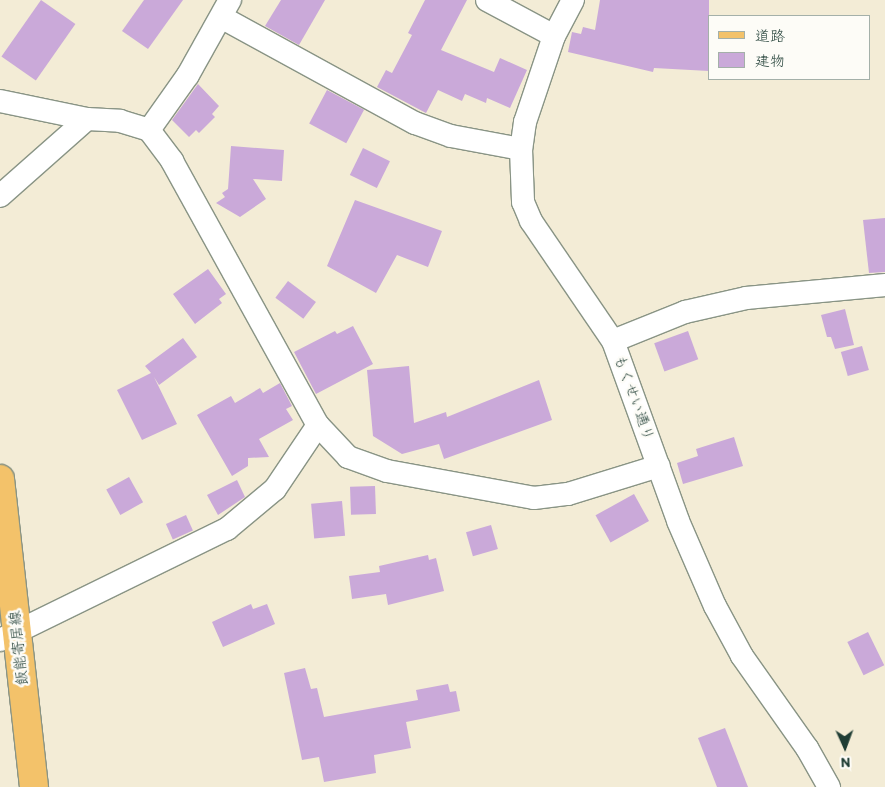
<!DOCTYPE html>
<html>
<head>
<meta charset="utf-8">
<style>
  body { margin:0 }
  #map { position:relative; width:885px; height:787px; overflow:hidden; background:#f3ecd6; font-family:Itim,"Klee One",sans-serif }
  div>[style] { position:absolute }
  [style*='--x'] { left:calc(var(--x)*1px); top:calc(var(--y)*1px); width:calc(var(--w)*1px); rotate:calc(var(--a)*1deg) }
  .building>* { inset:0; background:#caa9d9; transform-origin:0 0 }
  .roads { filter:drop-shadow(1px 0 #899485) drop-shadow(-1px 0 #899485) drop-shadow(0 1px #899485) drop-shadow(0 -1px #899485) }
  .street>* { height:22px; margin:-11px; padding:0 11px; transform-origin:11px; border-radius:11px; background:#fff }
  .primary>* { height:28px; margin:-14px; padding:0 14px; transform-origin:14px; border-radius:14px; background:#f3c26a }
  span { translate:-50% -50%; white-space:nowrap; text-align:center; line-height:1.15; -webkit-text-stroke:5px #fdfcf7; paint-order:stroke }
  .street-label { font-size:15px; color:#1f3d34 }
  .legend { position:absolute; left:708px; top:15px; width:162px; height:65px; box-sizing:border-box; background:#fdfcf7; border:1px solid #a4b0a9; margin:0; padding:6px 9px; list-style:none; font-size:15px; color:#1f3d34 }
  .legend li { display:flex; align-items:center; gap:10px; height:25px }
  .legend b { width:25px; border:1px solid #a4b0a9 }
  .north { position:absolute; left:820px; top:722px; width:50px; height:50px; -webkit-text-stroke:4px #fdfcf7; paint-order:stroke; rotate:178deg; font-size:14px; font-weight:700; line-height:20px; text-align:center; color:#1f3d34 }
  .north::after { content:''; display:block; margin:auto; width:18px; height:22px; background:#1f3d34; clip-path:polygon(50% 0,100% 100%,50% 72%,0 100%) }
</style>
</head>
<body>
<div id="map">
  <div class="building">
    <div style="left:41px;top:0;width:42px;height:69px;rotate:35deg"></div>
    <div style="clip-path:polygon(144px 0,183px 0,148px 49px,122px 31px)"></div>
    <div style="clip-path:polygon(281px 0,325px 0,299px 45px,265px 26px)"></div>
    <div style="clip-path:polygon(425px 0,467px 0,441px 50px,494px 72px,500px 58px,527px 70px,510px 108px,487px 98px,486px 103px,465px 94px,462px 101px,438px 90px,426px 113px,377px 87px,386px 70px,392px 73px,412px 35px,408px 33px)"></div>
    <div style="clip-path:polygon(600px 0,709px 0,709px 71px,654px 68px,653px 72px,568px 52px,572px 32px,581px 34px,583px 27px,595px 30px)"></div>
    <div style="clip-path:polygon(198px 84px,219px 106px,212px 114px,215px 117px,199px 133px,196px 130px,189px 137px,172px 120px)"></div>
    <div style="left:327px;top:90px;width:42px;height:38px;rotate:28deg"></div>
    <div style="clip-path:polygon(231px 146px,284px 150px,282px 181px,253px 179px,266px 199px,240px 217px,216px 203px,225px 197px,222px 193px,228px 189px)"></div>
    <div style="left:363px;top:148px;width:30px;height:30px;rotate:26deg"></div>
    <div style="clip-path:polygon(355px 200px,442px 231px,428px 267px,397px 255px,376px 293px,327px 266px)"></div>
    <div style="clip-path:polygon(885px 218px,885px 272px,869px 273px,863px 220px)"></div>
    <div style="clip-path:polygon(208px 269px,226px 294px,219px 299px,222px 303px,195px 324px,173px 294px)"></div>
    <div style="left:288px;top:281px;width:35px;height:21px;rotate:37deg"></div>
    <div style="clip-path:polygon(845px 309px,854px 345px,835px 349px,831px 337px,827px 337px,821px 315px)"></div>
    <div style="clip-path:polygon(353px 326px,373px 364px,316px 394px,294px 352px,335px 331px,337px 334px)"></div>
    <div style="left:688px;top:331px;width:30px;height:36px;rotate:70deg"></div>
    <div style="clip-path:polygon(183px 338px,197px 357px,159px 385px,154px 377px,177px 424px,142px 440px,117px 390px,151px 373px,145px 366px)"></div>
    <div style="left:862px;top:346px;width:25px;height:22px;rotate:74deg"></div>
    <div style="clip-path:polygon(409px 366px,414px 423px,446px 412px,447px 417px,539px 380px,552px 420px,444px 459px,439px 444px,402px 454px,373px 436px,367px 370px)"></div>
    <div style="clip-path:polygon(280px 383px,292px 406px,286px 409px,293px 420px,259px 439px,269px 457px,248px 458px,248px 466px,232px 476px,197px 415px,231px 396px,235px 403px,260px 388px,263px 393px)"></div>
    <div style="clip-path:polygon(734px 437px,743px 466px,683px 484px,677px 463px,698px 456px,696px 449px)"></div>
    <div style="left:129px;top:477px;width:29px;height:26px;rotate:61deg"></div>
    <div style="clip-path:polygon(237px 480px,245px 497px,218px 515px,207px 495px)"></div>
    <div style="left:375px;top:486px;width:28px;height:25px;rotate:88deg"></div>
    <div style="left:634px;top:494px;width:31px;height:44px;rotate:61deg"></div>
    <div style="left:342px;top:501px;width:35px;height:31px;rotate:85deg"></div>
    <div style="left:186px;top:515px;width:17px;height:22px;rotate:66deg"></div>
    <div style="left:491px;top:525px;width:25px;height:26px;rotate:74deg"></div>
    <div style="clip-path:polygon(428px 555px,429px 560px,436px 558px,444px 591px,388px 605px,386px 594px,352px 599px,349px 576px,380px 572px,379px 566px)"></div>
    <div style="clip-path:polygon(251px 604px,253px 609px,267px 604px,275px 624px,223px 647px,212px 622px)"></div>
    <div style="left:868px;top:632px;width:37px;height:23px;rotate:64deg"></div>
    <div style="clip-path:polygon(305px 668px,311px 689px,317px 688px,324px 717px,418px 700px,416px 690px,448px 684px,450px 692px,456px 691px,460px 711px,406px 722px,411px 748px,374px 755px,376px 773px,324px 782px,319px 757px,302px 760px,284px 673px)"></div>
    <div style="clip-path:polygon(725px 728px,748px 787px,717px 787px,698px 738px)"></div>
  </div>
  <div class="roads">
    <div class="street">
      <div style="--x:487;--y:0;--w:76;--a:28.2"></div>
      <div style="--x:573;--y:0;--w:41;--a:117.8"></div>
      <div style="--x:554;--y:36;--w:91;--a:108.6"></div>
      <div style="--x:525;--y:122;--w:27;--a:98"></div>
      <div style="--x:521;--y:149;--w:53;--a:87.8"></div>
      <div style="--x:523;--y:202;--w:21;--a:67"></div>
      <div style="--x:531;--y:221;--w:145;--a:55.7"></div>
      <div style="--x:613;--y:341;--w:191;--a:70.1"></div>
      <div style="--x:678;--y:521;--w:93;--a:66.5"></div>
      <div style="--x:715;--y:606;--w:57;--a:61.6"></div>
      <div style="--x:742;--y:656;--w:113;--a:54.8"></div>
      <div style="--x:807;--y:748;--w:45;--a:60.6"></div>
      <div style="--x:221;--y:17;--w:221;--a:28.7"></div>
      <div style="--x:415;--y:123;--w:38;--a:20"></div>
      <div style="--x:451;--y:136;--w:71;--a:10.5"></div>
      <div style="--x:0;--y:101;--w:89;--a:11.7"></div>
      <div style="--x:87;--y:119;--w:33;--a:3"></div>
      <div style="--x:120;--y:121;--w:30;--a:17"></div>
      <div style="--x:149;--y:130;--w:39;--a:53"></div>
      <div style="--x:172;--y:161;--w:302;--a:61.1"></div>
      <div style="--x:318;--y:425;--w:44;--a:46.8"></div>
      <div style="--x:348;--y:457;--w:41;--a:19.7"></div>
      <div style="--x:387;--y:471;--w:149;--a:10.4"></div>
      <div style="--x:534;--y:498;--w:34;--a:-7"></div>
      <div style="--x:568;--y:494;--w:95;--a:-17.1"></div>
      <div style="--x:149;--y:130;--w:67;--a:-54.7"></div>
      <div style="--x:188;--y:75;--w:86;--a:-60.8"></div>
      <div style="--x:0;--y:196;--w:116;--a:-41.5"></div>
      <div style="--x:613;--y:341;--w:78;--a:-21.9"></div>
      <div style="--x:685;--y:312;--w:63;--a:-12.9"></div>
      <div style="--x:746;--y:298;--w:140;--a:-5.3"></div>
      <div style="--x:0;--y:640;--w:253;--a:-26.1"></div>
      <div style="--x:227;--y:529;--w:62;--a:-39.8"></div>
      <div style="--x:275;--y:489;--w:77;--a:-56.1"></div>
    </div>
    <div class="primary">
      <div style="--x:0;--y:479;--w:310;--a:83.7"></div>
    </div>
  </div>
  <div class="street-label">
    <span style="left:634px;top:398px;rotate:70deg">もくせい通り</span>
    <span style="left:19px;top:648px;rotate:-96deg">飯能寄居線</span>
  </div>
  <ul class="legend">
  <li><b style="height:6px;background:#f3c26a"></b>道路</li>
  <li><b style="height:14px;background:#caa9d9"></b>建物</li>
  </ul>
  <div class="north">N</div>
</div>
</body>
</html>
